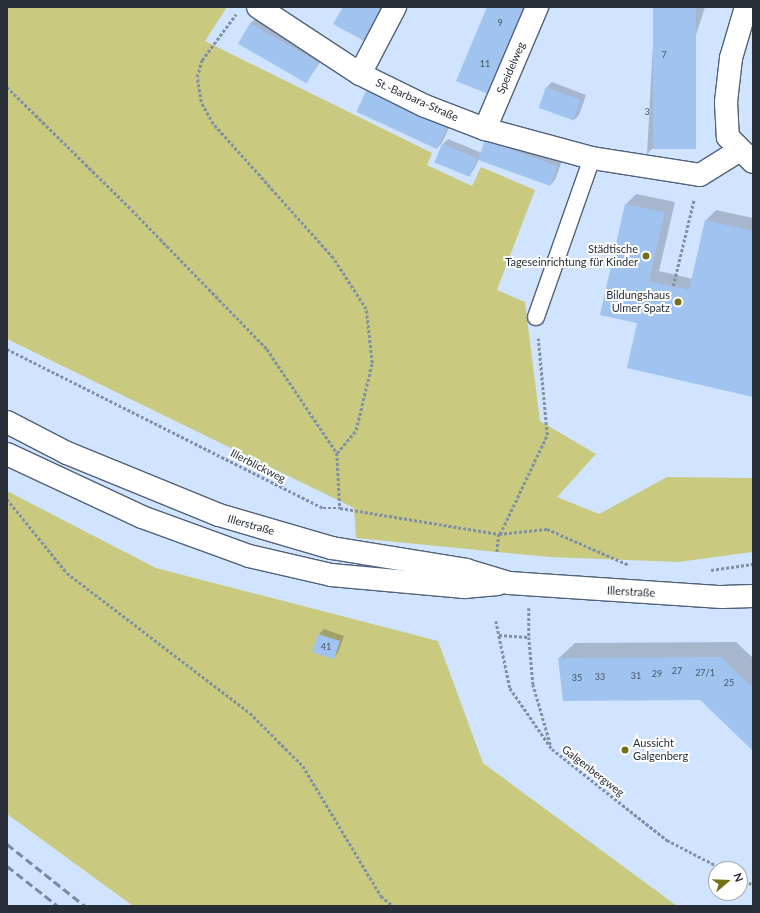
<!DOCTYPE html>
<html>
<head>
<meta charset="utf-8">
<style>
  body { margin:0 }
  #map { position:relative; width:760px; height:913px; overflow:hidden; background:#d0e4ff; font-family:Lato,sans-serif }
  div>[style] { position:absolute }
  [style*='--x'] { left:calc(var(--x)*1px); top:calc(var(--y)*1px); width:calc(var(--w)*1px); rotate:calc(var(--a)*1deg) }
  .green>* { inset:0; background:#c9ca80 }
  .shadow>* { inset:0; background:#0003 }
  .building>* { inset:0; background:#a1c3f0; transform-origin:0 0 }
  .path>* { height:2.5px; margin-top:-1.25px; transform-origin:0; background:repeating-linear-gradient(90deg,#8290a3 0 3px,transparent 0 5px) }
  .roads { filter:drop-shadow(1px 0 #506178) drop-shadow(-1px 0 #506178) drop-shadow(0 1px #506178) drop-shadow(0 -1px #506178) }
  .service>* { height:16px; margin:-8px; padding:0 8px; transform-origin:8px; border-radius:8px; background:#fff }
  .minor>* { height:22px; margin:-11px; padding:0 11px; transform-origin:11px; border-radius:11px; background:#fff }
  .secondary>* { height:22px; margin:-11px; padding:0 11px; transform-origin:11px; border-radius:11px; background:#fff }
  .rail>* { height:3px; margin-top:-1.5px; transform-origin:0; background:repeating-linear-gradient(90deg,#7d8b9e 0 8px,transparent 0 12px) }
  .dots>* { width:11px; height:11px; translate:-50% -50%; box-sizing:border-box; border:2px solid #fff; border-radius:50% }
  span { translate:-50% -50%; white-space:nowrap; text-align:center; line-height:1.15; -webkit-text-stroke:4px #fff; paint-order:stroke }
  .number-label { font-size:9px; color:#465366 }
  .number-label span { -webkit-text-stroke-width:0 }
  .street-label { font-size:11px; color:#272e38 }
  .poi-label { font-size:11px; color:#272e38 }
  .right { translate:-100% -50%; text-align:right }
  .left { translate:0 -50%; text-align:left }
  .frame { position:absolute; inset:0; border:8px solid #272e38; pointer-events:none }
  .north { position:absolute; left:708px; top:861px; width:40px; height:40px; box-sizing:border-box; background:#fff; border:1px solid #a9abaf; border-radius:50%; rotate:71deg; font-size:11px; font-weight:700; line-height:16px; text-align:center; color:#272e38 }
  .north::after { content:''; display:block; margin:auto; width:14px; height:18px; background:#727115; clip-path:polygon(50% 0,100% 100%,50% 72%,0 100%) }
</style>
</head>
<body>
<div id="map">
  <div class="green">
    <div style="clip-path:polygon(7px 7px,227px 7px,205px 41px,432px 153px,427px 165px,472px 186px,481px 167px,535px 190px,497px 290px,525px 302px,540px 421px,596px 454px,557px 497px,599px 514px,667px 477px,753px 478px,753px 552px,678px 562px,549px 557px,356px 538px,354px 508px,7px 339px)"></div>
    <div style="clip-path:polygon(7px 491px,156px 568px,438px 641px,483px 763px,677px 906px,133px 906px,7px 814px)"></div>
  </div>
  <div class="shadow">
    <div style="clip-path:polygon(655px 7px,705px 7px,662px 139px,647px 154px)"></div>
    <div style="clip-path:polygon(255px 19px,323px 58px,306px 83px,250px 24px)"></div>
    <div style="clip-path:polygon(552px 82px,586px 95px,579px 115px,574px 120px,547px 87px)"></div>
    <div style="clip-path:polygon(373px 85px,452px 121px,442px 143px,437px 148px)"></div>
    <div style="clip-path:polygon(491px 135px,562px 161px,555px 180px,550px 185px,479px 159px,473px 171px,468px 176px,435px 162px,443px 144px,448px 139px,482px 153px)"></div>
    <div style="clip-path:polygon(636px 194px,675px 202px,659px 271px,693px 279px,706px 220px,716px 210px,753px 218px,753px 396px,639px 322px,601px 314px,626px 204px)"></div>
    <div style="clip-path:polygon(324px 629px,344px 636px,338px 653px,333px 658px,313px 651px,319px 634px)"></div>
    <div style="clip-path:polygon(736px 642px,753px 658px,753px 749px,700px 699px,559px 658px,575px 643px)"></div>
  </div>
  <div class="building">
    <div style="clip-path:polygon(343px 7px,385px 7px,366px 42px,333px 24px)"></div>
    <div style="clip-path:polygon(487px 7px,531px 7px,493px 96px,456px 81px)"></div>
    <div style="left:653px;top:7px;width:43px;height:142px"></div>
    <div style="left:250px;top:23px;width:79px;height:24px;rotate:30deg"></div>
    <div style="left:546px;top:87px;width:37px;height:22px;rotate:20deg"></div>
    <div style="left:367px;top:89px;width:89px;height:25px;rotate:25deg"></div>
    <div style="left:485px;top:140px;width:77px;height:21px;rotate:20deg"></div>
    <div style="left:442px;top:144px;width:38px;height:20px;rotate:22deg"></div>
    <div style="clip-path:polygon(625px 204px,665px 212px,649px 281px,689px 290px,705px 220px,753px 231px,753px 397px,627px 368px,637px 323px,600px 315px)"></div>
    <div style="left:318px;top:634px;width:23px;height:19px;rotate:18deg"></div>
    <div style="clip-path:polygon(721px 657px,753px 688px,753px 751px,700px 700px,563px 701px,558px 658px)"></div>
  </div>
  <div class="path">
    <div style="--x:7;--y:87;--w:175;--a:44.5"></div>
    <div style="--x:132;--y:210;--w:194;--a:45.8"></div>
    <div style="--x:267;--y:349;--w:125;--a:56.1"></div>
    <div style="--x:337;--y:453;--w:30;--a:-50"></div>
    <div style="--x:356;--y:430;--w:69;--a:-76.6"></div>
    <div style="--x:372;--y:363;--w:54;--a:-96.3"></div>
    <div style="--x:366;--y:309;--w:61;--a:-122.9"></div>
    <div style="--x:333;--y:258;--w:180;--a:-131.8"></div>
    <div style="--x:213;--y:124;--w:25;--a:-119"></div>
    <div style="--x:201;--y:102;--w:25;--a:-99"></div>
    <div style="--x:197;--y:77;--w:18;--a:-74"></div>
    <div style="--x:202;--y:60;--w:57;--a:-53.5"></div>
    <div style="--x:673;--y:286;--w:89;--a:-76.4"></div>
    <div style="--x:7;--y:349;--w:354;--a:26.7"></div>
    <div style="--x:323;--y:508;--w:17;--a:0"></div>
    <div style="--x:340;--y:508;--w:161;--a:9.3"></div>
    <div style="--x:499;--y:534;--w:19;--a:96"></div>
    <div style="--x:337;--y:453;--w:55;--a:86.9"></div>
    <div style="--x:7;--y:499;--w:95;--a:51"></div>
    <div style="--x:67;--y:573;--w:230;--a:37.4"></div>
    <div style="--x:250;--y:713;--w:75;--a:45"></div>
    <div style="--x:303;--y:766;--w:152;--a:59"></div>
    <div style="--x:381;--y:896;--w:16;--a:40"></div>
    <div style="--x:499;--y:534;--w:48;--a:-5.9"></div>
    <div style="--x:547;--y:529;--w:90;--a:23.7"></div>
    <div style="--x:500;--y:534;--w:110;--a:-64.6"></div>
    <div style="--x:547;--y:435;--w:97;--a:-95.3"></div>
    <div style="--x:711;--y:570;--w:42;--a:-8.1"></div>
    <div style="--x:529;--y:608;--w:29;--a:90"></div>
    <div style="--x:529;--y:637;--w:47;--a:85.1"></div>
    <div style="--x:533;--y:684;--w:65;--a:73.8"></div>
    <div style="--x:496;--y:621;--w:68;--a:78.2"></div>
    <div style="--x:510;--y:688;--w:74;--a:55.5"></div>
    <div style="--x:552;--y:749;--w:147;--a:38.4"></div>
    <div style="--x:667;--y:840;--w:63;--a:27.4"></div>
    <div style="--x:499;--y:635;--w:30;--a:4"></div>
    <div style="--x:740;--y:878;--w:15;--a:28"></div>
  </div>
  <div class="roads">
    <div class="service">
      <div style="--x:536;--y:317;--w:169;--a:-70.6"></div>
    </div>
    <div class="minor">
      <div style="--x:258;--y:7;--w:122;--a:33.3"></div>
      <div style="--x:360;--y:74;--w:72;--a:26.2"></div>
      <div style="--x:425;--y:106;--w:64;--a:21"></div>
      <div style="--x:485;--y:129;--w:111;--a:15.2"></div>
      <div style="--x:592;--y:158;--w:109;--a:8.9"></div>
      <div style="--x:700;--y:175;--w:47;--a:-32"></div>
      <div style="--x:746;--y:7;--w:53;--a:106.4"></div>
      <div style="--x:731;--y:58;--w:44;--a:96.5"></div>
      <div style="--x:726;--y:102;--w:35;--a:87"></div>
      <div style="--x:728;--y:137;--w:35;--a:45"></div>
      <div style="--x:360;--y:74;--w:76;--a:-62.4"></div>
      <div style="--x:485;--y:129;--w:133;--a:-66.9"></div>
    </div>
    <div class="secondary">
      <div style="--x:7;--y:422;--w:68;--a:27.3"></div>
      <div style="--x:67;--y:453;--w:164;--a:22.2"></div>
      <div style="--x:219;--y:515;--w:118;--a:16.3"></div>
      <div style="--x:332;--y:548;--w:136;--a:9.3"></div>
      <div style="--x:466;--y:570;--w:45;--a:16.8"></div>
      <div style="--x:509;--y:583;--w:213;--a:3.8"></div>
      <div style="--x:722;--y:597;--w:31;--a:-2"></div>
      <div style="--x:7;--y:454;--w:149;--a:25"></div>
      <div style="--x:142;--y:517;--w:114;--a:20"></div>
      <div style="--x:249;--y:556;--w:84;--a:13"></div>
      <div style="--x:331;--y:575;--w:134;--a:5.2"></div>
      <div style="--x:464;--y:587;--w:34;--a:-5"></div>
    </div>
  </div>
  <div class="rail">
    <div style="--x:7;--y:844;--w:100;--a:38.5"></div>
    <div style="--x:7;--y:866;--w:65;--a:38.1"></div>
  </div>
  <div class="dots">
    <div style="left:646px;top:256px;background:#727115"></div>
    <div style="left:678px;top:302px;background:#727115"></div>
    <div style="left:625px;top:750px;background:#727115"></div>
  </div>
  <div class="number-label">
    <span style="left:500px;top:23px">9</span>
    <span style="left:664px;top:55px">7</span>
    <span style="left:485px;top:64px">11</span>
    <span style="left:647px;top:112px">3</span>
    <span style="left:326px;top:647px">41</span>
    <span style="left:677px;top:671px">27</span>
    <span style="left:705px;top:673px">27/1</span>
    <span style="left:657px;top:674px">29</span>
    <span style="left:636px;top:676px">31</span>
    <span style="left:600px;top:677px">33</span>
    <span style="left:577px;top:678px">35</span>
    <span style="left:729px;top:683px">25</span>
  </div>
  <div class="street-label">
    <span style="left:511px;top:68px;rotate:-67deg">Speidelweg</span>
    <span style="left:417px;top:100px;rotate:24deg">St.-Barbara-Straße</span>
    <span style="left:258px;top:466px;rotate:27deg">Illerblickweg</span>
    <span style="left:251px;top:525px;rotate:16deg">Illerstraße</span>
    <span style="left:631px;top:592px;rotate:3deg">Illerstraße</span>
    <span style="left:593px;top:771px;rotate:38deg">Galgenbergweg</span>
  </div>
  <div class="poi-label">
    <span class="right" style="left:638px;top:256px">Städtische<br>Tageseinrichtung für Kinder</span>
    <span class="right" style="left:670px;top:302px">Bildungshaus<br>Ulmer Spatz</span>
    <span class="left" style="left:633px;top:750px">Aussicht<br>Galgenberg</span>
  </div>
  <div class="frame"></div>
  <div class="north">N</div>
</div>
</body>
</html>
